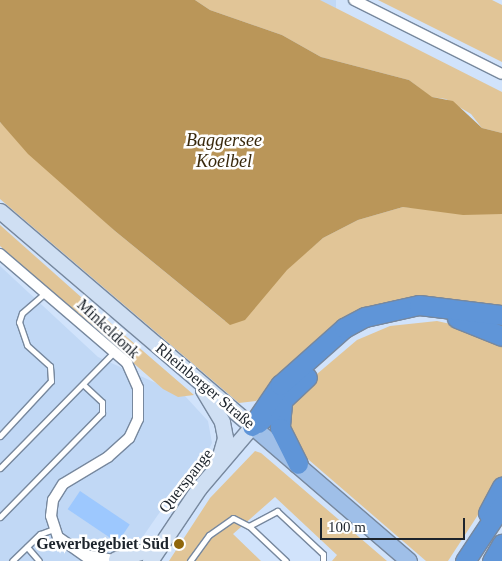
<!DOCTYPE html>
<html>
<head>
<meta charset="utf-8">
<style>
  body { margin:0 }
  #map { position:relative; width:502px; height:561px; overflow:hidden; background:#d1e3fb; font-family:"Times New Roman",serif }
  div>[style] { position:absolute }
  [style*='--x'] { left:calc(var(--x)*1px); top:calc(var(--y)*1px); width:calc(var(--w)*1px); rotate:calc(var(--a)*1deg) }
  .built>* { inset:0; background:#c1d8f5; transform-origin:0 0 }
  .green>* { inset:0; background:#e1c597 }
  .water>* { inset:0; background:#ba9659 }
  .building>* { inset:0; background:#9dc8fe; transform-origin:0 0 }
  .roads { filter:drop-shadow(1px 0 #77889e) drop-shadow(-1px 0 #77889e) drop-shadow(0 1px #77889e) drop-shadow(0 -1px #77889e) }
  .lane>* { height:5px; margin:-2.5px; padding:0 2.5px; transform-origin:2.5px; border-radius:2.5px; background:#fff }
  .street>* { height:10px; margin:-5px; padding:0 5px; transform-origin:5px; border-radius:5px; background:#fff }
  .secondary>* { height:15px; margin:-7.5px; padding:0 7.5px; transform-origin:7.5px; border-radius:7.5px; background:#cfdff3 }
  .primary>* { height:16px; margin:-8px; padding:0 8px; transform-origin:8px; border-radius:8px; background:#9fbfe8 }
  .highway>* { height:19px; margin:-9.5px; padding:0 9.5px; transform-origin:9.5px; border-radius:9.5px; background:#5f95d8 }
  .dots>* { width:14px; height:14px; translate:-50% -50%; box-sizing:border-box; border:2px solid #fff; border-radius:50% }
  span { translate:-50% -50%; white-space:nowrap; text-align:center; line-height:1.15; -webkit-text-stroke:5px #fff; paint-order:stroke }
  .street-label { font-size:16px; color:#1d242c }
  .poi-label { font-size:16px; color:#1d242c; font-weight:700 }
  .right { translate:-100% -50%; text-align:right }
  .water-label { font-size:18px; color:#38280c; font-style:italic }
  .scale { position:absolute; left:320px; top:518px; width:145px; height:22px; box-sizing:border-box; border:2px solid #1d242c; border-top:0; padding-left:6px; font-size:15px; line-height:18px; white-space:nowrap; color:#1d242c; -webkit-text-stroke:4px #fff; paint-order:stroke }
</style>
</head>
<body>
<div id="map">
  <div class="built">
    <div style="left:320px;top:0;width:16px;height:204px"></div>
    <div style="clip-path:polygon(0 266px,98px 357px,185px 396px,208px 421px,212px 443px,200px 467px,171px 496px,126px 561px,0 561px)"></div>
  </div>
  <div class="green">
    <div style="clip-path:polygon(195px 0,320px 0,502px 92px,502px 133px,482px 128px,471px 114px,446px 99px,431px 97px,409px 80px,321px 57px,282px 35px,210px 10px)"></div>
    <div style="clip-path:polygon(378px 0,492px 0,502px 5px,502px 62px)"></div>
    <div style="clip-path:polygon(0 122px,115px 231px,225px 321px,323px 238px,358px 220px,403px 207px,502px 214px,502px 309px,430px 299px,307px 352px,256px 401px,239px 403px,0 199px)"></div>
    <div style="clip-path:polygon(0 225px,99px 313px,194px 395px,178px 397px,163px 389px,0 246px)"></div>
    <div style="clip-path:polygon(437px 321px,473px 329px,502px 346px,502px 478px,448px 561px,426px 561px,302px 454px,289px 440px,284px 411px,304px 385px,357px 340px,390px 326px)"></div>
    <div style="clip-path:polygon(255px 451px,261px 453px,387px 561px,332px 561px,337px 555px,275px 497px,233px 534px,261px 561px,169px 561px,210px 498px)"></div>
  </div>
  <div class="water">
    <div style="clip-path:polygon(0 0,195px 0,210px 10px,282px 35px,321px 57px,409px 80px,432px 97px,453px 101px,482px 128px,502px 133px,502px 214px,463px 215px,403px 207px,358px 220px,323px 238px,287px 270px,245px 320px,230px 325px,115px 231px,28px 154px,0 122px)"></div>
  </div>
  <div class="building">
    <div style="left:80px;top:491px;width:60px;height:22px;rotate:34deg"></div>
  </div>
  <div class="roads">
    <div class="lane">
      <div style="--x:0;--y:436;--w:75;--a:-47.2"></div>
      <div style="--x:51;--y:381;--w:15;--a:-94"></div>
      <div style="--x:50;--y:366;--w:31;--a:-138"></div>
      <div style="--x:27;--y:345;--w:24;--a:-109"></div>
      <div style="--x:19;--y:322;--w:9;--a:-72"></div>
      <div style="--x:22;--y:313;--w:30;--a:-41"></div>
      <div style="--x:0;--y:468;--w:163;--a:-45.5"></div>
      <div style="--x:0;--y:517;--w:146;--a:-45.6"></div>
      <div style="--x:102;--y:413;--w:11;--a:-90"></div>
      <div style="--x:102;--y:402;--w:26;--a:-137"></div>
      <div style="--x:249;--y:526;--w:32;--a:-28"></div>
      <div style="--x:277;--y:511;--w:63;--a:43.1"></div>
      <div style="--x:323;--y:554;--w:7;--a:90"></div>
      <div style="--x:27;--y:547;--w:18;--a:49"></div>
      <div style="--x:12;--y:561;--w:39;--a:-44"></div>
      <div style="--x:40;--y:534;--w:15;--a:-20"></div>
      <div style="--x:190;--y:561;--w:32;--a:-54"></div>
      <div style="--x:209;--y:535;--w:29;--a:-35"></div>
      <div style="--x:233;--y:518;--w:18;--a:27"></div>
      <div style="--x:249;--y:526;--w:51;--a:43.4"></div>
    </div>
    <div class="street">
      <div style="--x:354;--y:0;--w:165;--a:26.6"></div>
      <div style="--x:0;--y:254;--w:167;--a:40.6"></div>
      <div style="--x:127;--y:363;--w:27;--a:66"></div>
      <div style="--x:138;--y:388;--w:31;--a:90"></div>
      <div style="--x:138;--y:419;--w:21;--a:115"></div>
      <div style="--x:129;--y:438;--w:28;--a:138"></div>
      <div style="--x:108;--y:457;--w:52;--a:149"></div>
      <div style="--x:63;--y:484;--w:19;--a:122"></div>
      <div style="--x:53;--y:500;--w:16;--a:97"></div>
      <div style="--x:51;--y:516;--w:22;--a:72"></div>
      <div style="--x:58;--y:537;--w:42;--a:35.2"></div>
      <div style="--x:85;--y:555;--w:36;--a:10"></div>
    </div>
    <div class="secondary">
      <div style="--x:0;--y:211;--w:331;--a:40.5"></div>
      <div style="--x:252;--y:426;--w:82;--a:130.5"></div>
      <div style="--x:199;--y:488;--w:88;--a:123.9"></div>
      <div style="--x:203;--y:390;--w:37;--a:59"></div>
      <div style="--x:222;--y:422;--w:16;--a:79"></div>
      <div style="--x:225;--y:438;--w:26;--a:106"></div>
      <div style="--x:116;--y:559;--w:45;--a:-15.6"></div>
    </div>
    <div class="primary">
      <div style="--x:252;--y:426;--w:207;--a:40.7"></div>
    </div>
    <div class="highway">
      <div style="--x:457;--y:318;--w:48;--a:21.8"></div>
      <div style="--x:282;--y:403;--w:25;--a:95"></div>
      <div style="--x:280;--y:428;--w:40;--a:63.4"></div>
      <div style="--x:258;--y:423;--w:67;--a:-43.2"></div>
      <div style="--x:252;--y:426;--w:50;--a:-55.7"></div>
      <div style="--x:280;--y:385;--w:86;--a:-41.7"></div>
      <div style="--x:344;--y:328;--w:24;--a:-28"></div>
      <div style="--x:365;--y:317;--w:55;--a:-12.5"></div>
      <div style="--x:419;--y:305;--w:84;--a:6.9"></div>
      <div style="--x:488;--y:513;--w:30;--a:-62"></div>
      <div style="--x:465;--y:561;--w:67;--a:-56.5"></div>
      <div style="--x:492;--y:561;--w:20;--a:-60"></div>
    </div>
  </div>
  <div class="dots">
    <div style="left:179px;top:544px;background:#8f660c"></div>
  </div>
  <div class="street-label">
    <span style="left:108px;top:329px;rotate:43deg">Minkeldonk</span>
    <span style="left:205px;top:386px;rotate:40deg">Rheinberger Straße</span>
    <span style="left:186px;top:481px;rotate:-52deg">Querspange</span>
  </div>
  <div class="poi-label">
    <span class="right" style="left:169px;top:544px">Gewerbegebiet Süd</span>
  </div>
  <div class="water-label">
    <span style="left:224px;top:151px">Baggersee<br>Koelbel</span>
  </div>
  <div class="scale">100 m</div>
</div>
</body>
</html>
